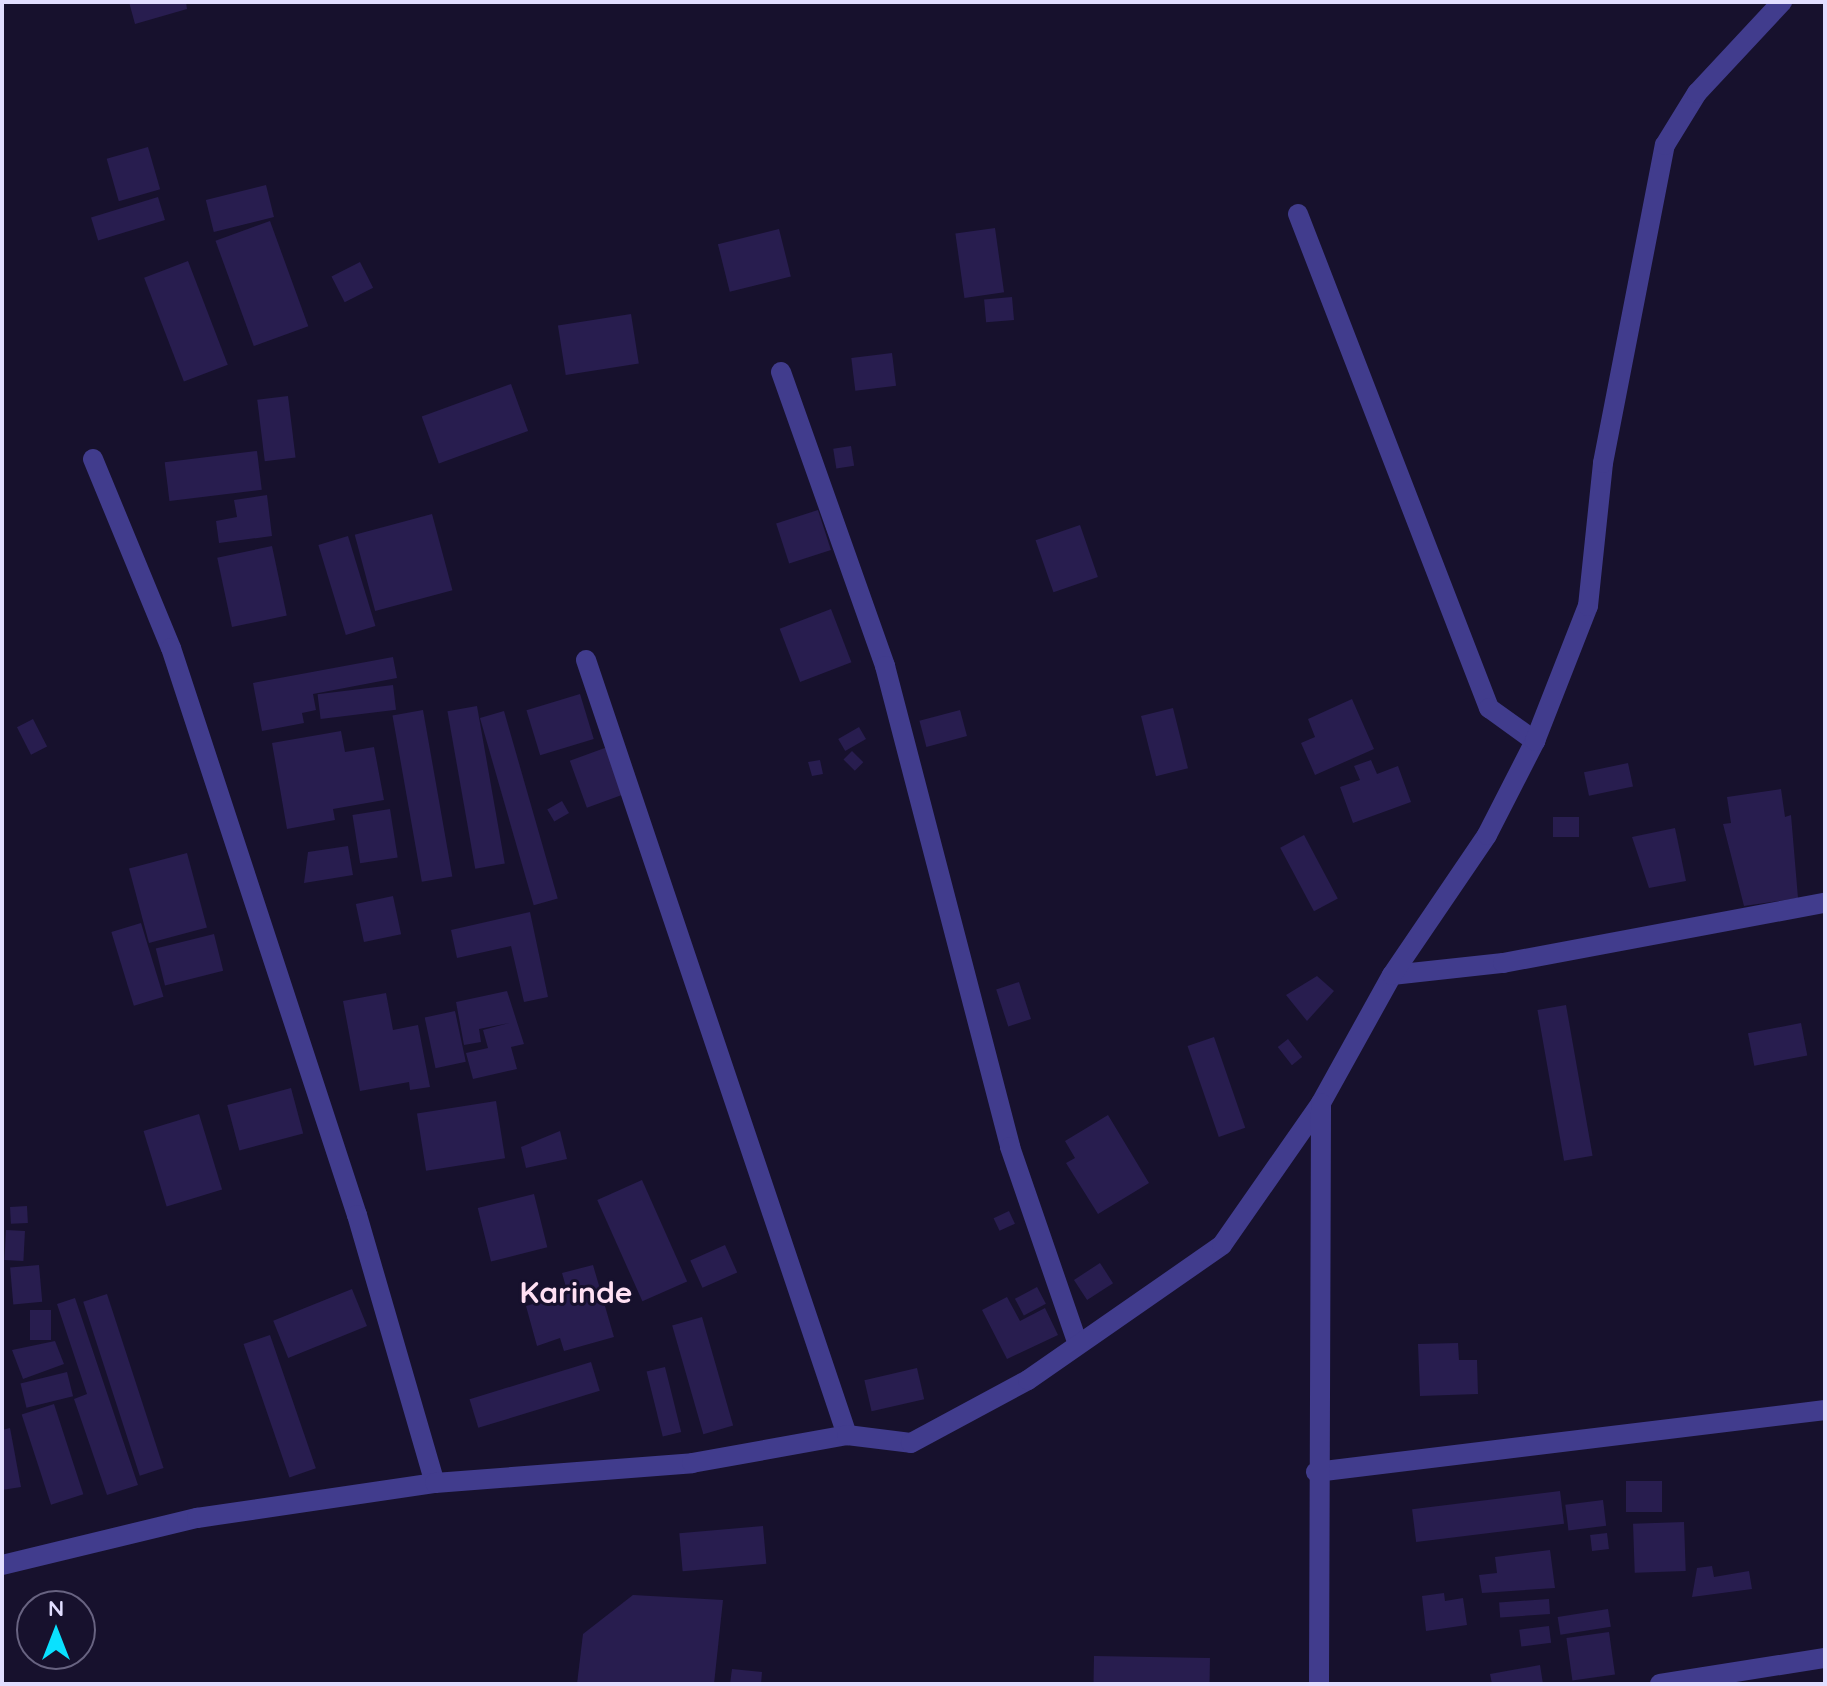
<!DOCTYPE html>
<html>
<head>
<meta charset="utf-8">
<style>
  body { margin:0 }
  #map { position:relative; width:1827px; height:1686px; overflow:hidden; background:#17112d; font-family:Quicksand,sans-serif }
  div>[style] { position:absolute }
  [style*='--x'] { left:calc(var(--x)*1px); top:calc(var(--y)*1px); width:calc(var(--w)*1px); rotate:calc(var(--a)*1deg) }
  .building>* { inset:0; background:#281d4f; transform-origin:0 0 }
  .minor>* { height:20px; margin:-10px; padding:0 10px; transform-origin:10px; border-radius:10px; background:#413c8d }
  span { translate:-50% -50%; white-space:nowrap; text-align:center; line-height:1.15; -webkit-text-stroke:6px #17112d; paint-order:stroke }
  .neighbourhood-label { font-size:30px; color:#ffe0f3; font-weight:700 }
  .frame { position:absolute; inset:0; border:4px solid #e2deff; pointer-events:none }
  .north { position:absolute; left:16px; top:1590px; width:80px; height:80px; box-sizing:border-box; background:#17112d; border:2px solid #686381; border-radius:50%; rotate:0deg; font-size:22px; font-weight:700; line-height:32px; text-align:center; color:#e2deff }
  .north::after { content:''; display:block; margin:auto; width:28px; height:36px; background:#0ae1ff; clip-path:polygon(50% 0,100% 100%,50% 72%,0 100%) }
</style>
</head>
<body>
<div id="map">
  <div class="building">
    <div style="clip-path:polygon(129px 2px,186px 2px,187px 9px,135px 24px)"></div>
    <div style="left:148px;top:147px;width:44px;height:43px;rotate:74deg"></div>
    <div style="left:266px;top:185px;width:33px;height:62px;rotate:76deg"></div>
    <div style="left:158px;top:197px;width:24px;height:70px;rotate:73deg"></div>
    <div style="left:270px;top:221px;width:112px;height:58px;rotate:70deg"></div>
    <div style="left:995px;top:228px;width:65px;height:40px;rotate:82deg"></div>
    <div style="left:779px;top:229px;width:49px;height:63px;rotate:76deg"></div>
    <div style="left:188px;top:261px;width:111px;height:47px;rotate:69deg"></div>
    <div style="left:360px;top:262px;width:29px;height:32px;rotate:63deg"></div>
    <div style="left:1012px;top:297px;width:23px;height:28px;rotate:85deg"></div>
    <div style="left:631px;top:314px;width:50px;height:74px;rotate:81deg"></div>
    <div style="left:892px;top:353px;width:33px;height:41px;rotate:83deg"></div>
    <div style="left:511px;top:384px;width:50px;height:95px;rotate:70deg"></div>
    <div style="left:288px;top:396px;width:62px;height:31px;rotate:83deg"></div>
    <div style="left:851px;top:446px;width:20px;height:18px;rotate:81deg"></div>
    <div style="left:257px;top:451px;width:39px;height:93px;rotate:83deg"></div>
    <div style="clip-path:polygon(267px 495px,272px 536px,219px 543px,216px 521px,237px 517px,234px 500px)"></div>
    <div style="left:818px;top:510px;width:42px;height:44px;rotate:72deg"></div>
    <div style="left:432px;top:514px;width:79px;height:80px;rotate:75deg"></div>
    <div style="left:1080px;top:525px;width:55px;height:47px;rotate:71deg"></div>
    <div style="left:348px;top:536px;width:94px;height:31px;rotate:73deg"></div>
    <div style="left:272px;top:546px;width:71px;height:56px;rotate:78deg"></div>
    <div style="left:831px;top:609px;width:57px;height:55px;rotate:69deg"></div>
    <div style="clip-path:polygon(393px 657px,397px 678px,313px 694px,316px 710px,302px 713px,304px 723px,262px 731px,253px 683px)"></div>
    <div style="left:393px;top:685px;width:25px;height:76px;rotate:83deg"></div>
    <div style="left:580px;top:694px;width:47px;height:56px;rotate:73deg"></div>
    <div style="clip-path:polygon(1352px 699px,1374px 749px,1315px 775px,1301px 743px,1315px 737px,1308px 719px)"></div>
    <div style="left:477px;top:706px;width:160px;height:30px;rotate:80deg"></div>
    <div style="left:1173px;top:708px;width:62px;height:33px;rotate:76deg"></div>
    <div style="left:423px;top:710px;width:169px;height:31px;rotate:80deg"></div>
    <div style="left:960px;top:710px;width:27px;height:42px;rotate:75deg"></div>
    <div style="left:504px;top:711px;width:195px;height:25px;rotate:74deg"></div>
    <div style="left:33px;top:719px;width:31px;height:18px;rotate:63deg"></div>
    <div style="left:859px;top:727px;width:14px;height:24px;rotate:60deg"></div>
    <div style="clip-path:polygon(341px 731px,345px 752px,374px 747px,384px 800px,333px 809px,335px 820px,287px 829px,272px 743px)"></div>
    <div style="left:613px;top:745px;width:50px;height:46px;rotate:70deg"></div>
    <div style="left:852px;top:751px;width:16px;height:12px;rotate:45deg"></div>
    <div style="clip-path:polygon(820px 760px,823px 774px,812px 776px,808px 762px)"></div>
    <div style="clip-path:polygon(1371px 760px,1377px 774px,1398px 766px,1411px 802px,1353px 823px,1340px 787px,1360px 780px,1354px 766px)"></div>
    <div style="left:1628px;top:763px;width:24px;height:45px;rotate:78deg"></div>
    <div style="clip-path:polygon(1781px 789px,1785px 817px,1791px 815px,1798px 898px,1744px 906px,1723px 824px,1731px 823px,1727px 797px)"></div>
    <div style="left:562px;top:801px;width:14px;height:17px;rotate:60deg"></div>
    <div style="left:390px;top:809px;width:49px;height:38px;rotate:81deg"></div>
    <div style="left:1553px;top:817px;width:26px;height:20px"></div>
    <div style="clip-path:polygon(1675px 828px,1686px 881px,1649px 888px,1632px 837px)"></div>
    <div style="left:1304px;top:835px;width:72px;height:27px;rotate:62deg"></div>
    <div style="clip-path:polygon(348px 846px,353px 875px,304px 883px,308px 852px)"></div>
    <div style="left:187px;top:853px;width:77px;height:60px;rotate:75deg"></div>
    <div style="left:393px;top:896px;width:39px;height:38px;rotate:78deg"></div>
    <div style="clip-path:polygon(530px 912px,548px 997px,524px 1002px,511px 946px,457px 958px,451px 930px)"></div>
    <div style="left:141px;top:923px;width:77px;height:31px;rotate:73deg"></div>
    <div style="left:214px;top:934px;width:38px;height:60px;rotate:76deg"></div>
    <div style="clip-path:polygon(1317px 976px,1334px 991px,1307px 1021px,1286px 995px)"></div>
    <div style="left:1019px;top:982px;width:39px;height:24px;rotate:72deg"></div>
    <div style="clip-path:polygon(507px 991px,524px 1044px,511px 1047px,517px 1069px,473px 1079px,466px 1053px,488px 1048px,483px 1030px,509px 1023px,479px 1029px,481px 1042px,464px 1045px,456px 1002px)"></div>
    <div style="clip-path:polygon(386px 993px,393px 1030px,418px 1025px,430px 1087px,410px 1090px,409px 1082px,360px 1091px,343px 1001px)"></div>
    <div style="left:1566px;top:1005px;width:153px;height:29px;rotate:80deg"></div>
    <div style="left:455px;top:1011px;width:52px;height:31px;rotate:78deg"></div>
    <div style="left:1801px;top:1023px;width:33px;height:54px;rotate:79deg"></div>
    <div style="left:1214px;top:1037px;width:96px;height:28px;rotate:71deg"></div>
    <div style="left:1288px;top:1039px;width:23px;height:13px;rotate:52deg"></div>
    <div style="left:291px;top:1088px;width:47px;height:66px;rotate:75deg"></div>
    <div style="left:496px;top:1101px;width:58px;height:80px;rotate:81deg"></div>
    <div style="left:199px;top:1114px;width:79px;height:58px;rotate:73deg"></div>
    <div style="clip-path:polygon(1108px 1115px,1149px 1183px,1098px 1214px,1066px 1163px,1075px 1158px,1065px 1141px)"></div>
    <div style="clip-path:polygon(560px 1131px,567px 1159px,526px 1168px,521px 1147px)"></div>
    <div style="left:642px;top:1180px;width:111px;height:49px;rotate:66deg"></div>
    <div style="left:534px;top:1194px;width:55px;height:58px;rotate:76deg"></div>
    <div style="left:27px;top:1206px;width:17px;height:17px;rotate:87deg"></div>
    <div style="left:1009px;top:1211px;width:14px;height:17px;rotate:65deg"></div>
    <div style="left:6px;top:1230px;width:19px;height:30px;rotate:3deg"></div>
    <div style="left:725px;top:1245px;width:30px;height:38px;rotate:66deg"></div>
    <div style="left:1100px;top:1263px;width:24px;height:31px;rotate:57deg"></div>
    <div style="left:39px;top:1265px;width:37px;height:29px;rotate:85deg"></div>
    <div style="clip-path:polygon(593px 1265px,614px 1337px,564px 1351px,560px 1338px,537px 1346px,526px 1306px,568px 1294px,562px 1273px)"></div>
    <div style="left:1037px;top:1287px;width:19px;height:25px;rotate:62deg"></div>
    <div style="left:352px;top:1289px;width:40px;height:85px;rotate:68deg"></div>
    <div style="left:107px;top:1294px;width:183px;height:25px;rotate:72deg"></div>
    <div style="clip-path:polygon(1007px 1297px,1020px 1321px,1045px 1308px,1058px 1335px,1007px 1359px,982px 1310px)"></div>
    <div style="clip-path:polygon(75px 1298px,138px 1485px,107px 1495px,74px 1399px,87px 1394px,57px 1304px)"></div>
    <div style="left:51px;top:1310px;width:30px;height:21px;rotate:90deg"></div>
    <div style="left:702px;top:1317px;width:113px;height:31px;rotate:74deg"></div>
    <div style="left:270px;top:1335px;width:141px;height:28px;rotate:71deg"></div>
    <div style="clip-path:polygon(55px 1341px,64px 1364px,23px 1379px,12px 1350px)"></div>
    <div style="clip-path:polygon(1458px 1343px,1459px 1360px,1477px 1360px,1478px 1394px,1420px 1396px,1418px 1344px)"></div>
    <div style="left:591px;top:1362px;width:30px;height:127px;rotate:73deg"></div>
    <div style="left:665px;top:1367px;width:67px;height:19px;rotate:76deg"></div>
    <div style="left:917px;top:1368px;width:32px;height:54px;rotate:77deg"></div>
    <div style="left:67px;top:1372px;width:25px;height:48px;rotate:76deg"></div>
    <div style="left:54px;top:1404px;width:95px;height:34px;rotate:72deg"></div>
    <div style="clip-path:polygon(10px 1428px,21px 1487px,2px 1490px,2px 1430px)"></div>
    <div style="left:1626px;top:1481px;width:36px;height:31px"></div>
    <div style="left:1560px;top:1491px;width:33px;height:149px;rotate:83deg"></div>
    <div style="left:1603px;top:1500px;width:26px;height:38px;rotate:83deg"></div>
    <div style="left:1684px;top:1522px;width:49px;height:51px;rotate:88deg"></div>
    <div style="left:763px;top:1526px;width:38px;height:84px;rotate:85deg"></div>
    <div style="left:1607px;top:1533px;width:16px;height:17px;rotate:83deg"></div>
    <div style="clip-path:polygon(1550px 1550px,1555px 1588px,1482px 1593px,1479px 1575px,1497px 1573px,1495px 1557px)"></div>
    <div style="clip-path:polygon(1712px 1566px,1714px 1577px,1749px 1571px,1752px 1589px,1692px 1597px,1697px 1568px)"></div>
    <div style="clip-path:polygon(1444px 1593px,1445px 1601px,1463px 1598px,1467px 1625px,1426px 1631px,1422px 1596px)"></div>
    <div style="clip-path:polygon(633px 1595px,723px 1600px,714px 1684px,577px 1684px,583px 1634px)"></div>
    <div style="left:1549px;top:1599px;width:15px;height:50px;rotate:86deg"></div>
    <div style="left:1608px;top:1609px;width:18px;height:51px;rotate:81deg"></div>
    <div style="left:1549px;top:1626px;width:17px;height:30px;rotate:83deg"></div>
    <div style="left:1609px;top:1632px;width:43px;height:43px;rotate:82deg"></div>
    <div style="left:1094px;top:1656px;width:116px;height:28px;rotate:1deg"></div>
    <div style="clip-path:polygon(1540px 1665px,1543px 1684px,1492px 1684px,1490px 1674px)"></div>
    <div style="clip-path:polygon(732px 1669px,762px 1672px,761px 1684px,730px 1684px)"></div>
  </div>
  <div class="minor">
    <div style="--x:1298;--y:214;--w:530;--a:68.86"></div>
    <div style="--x:1489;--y:708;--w:57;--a:35.7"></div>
    <div style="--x:781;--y:372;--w:312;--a:70.5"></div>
    <div style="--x:885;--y:666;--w:497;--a:75.4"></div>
    <div style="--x:1010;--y:1147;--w:206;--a:71"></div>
    <div style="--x:93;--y:459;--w:204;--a:67.6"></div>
    <div style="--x:171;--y:648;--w:597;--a:71.84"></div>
    <div style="--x:357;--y:1215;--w:279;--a:73.8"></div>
    <div style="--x:586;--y:660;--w:818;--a:71.39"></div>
    <div style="--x:1392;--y:975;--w:112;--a:-6.2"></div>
    <div style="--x:1503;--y:963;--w:328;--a:-10.6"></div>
    <div style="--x:1316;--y:1472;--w:513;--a:-6.94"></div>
    <div style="--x:2;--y:1565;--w:201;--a:-13.6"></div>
    <div style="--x:197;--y:1518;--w:241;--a:-8.4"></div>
    <div style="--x:435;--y:1483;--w:258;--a:-4.4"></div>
    <div style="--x:692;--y:1463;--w:158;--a:-10.2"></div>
    <div style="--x:847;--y:1435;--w:64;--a:7.1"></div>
    <div style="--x:911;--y:1443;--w:133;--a:-28.3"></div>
    <div style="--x:1028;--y:1380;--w:236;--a:-34.8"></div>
    <div style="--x:1222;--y:1245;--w:173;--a:-55.1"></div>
    <div style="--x:1321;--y:1103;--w:146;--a:-61"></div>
    <div style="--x:1392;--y:975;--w:169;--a:-55.8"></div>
    <div style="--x:1487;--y:835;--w:106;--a:-62.9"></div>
    <div style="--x:1535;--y:741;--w:145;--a:-68.6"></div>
    <div style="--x:1588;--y:606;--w:144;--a:-84"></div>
    <div style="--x:1603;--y:463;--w:324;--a:-79"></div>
    <div style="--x:1665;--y:145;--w:61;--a:-58.4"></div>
    <div style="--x:1697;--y:93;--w:125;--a:-47"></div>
    <div style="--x:1319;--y:1684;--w:581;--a:-89.8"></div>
    <div style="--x:1660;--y:1684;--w:167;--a:-9"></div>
  </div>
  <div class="neighbourhood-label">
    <span style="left:576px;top:1292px">Karinde</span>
  </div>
  <div class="frame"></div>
  <div class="north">N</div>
</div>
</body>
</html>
